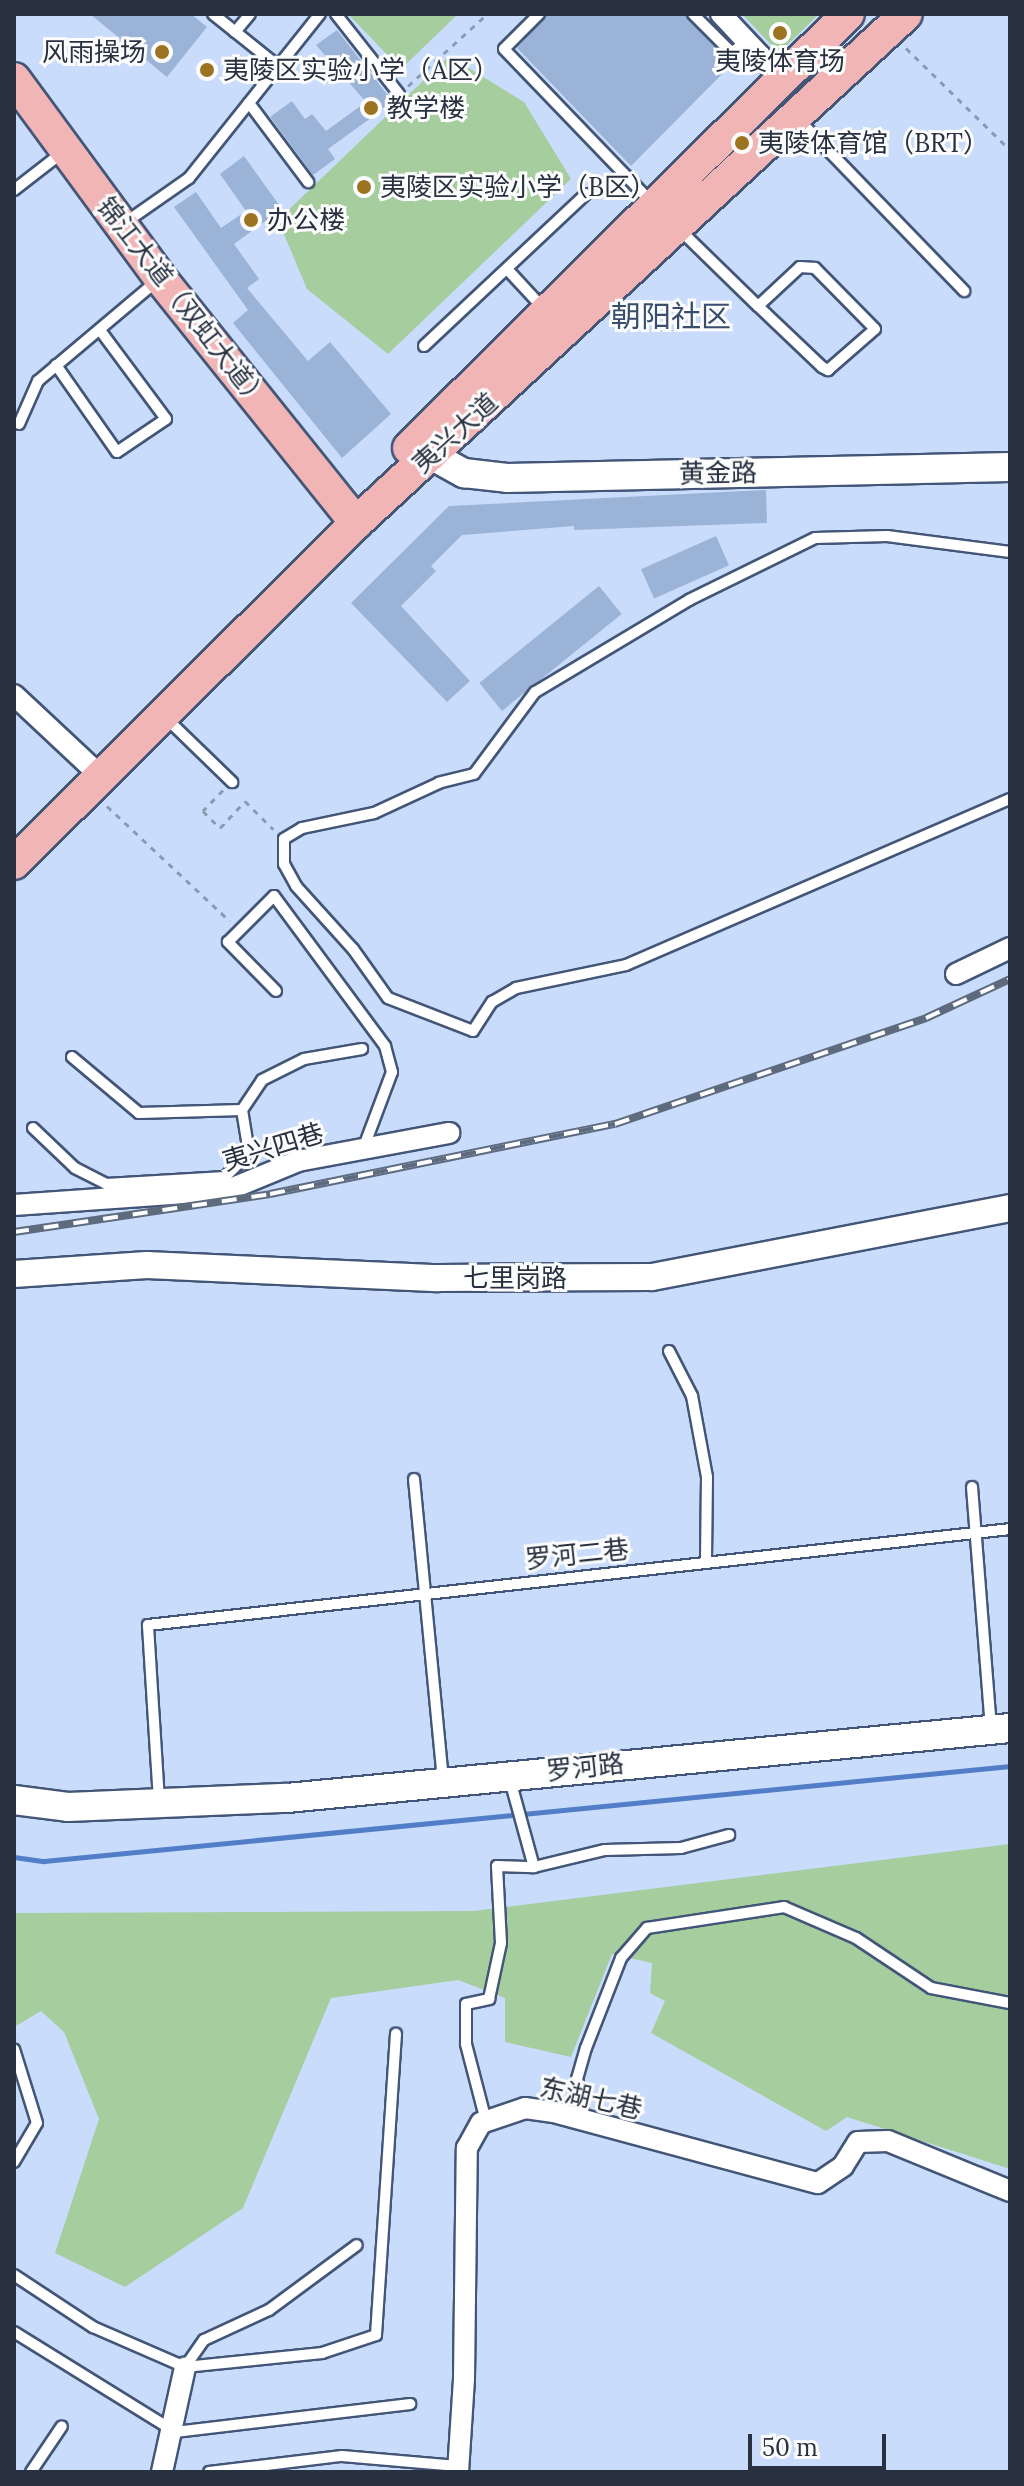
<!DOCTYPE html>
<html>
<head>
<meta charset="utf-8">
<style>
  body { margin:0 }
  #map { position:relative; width:1024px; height:2486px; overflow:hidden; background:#c9dcfb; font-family:Lora,"Noto Sans SC",serif }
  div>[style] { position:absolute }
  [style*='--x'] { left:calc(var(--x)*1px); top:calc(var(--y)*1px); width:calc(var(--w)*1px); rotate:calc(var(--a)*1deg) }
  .green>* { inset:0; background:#a6cd9e }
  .stream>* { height:5px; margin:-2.5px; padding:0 2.5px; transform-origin:2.5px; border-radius:2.5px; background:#527dc7 }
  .building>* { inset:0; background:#9cb3d8; transform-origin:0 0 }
  .path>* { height:3px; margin-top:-1.5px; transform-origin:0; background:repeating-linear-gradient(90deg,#8b9ab3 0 6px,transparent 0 12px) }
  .roads { filter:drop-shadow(2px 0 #435678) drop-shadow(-2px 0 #435678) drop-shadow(0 2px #435678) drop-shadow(0 -2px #435678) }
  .service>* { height:10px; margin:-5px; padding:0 5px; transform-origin:5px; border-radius:5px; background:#fff }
  .minor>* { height:20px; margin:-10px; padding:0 10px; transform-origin:10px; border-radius:10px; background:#fff }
  .tertiary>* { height:26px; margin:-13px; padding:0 13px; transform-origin:13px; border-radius:13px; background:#fff }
  .secondary>* { height:28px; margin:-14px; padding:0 14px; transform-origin:14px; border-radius:14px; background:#fff }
  .primary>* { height:32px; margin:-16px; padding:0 16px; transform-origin:16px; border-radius:16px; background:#f1b5b6 }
  .rail>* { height:8px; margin-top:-4px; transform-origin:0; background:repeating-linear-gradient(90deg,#fcfcfc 0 15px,#5e6b7f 0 30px); box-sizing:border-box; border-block:2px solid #5e6b7f }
  .dots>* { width:22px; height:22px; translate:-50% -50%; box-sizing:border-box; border:4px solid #fcfcfc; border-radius:50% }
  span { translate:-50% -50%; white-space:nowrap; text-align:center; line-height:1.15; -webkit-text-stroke:6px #fcfcfc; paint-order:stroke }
  .poi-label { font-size:26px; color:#283140 }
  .right { translate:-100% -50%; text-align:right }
  .left { translate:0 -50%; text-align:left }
  .street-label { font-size:26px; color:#283140 }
  .quarter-label { font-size:30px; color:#394d6d }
  .frame { position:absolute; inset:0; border:16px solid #283140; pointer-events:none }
  .scale { position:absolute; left:748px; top:2434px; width:138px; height:36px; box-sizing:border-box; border:4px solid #283140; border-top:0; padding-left:10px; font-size:24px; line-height:28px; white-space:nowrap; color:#283140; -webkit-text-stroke:6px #fcfcfc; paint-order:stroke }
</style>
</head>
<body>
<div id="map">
  <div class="green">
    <div style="clip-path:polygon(348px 14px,458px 14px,401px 69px)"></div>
    <div style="clip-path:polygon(742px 14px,819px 14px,779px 53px)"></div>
    <div style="clip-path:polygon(449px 56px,524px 102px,571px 179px,388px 354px,307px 289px,278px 220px)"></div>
    <div style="clip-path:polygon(1010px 1844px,1010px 2169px,847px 2117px,826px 2131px,651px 2033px,665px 2001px,650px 1993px,652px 1963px,612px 1954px,571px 2057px,505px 2042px,505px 1998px,458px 1980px,331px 1998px,243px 2208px,125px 2287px,55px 2253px,99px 2119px,64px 2032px,41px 2011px,14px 2027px,14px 1913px,474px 1911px)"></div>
  </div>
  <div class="stream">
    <div style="--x:14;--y:1857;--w:30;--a:8"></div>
    <div style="--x:44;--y:1861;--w:971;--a:-5.62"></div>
  </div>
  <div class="building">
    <div style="clip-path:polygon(90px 14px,191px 14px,207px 27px,167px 77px)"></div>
    <div style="clip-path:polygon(547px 14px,685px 14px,734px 62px,631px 166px,517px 48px)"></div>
    <div style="clip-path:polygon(337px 30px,393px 102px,328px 149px,335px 159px,313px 175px,270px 117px,292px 101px,305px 119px,312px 114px,326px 131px,366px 102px,316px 45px)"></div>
    <div style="clip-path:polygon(244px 156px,282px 209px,234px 244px,259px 279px,247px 288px,308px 361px,330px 342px,391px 414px,342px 458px,233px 323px,248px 310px,174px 207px,196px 192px,221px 228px,246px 211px,220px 174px)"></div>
    <div style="clip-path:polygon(766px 490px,767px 523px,574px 530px,574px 526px,462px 535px,431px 566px,436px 571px,401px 606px,470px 681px,447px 702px,351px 603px,449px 506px)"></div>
    <div style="left:716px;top:536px;width:32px;height:82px;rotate:66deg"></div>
    <div style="left:599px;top:586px;width:36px;height:154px;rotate:51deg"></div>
  </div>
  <div class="path">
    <div style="--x:906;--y:48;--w:146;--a:44.4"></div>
    <div style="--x:408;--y:86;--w:107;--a:-42.3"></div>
    <div style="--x:223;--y:790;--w:29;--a:134"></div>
    <div style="--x:203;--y:811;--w:24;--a:45"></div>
    <div style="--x:220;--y:828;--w:37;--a:-47"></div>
    <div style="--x:245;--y:801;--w:40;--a:45"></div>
    <div style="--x:107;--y:806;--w:168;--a:43.1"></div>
  </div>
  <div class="roads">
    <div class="service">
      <div style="--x:213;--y:14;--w:83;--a:38.7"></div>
      <div style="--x:336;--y:14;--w:102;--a:51.8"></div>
      <div style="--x:539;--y:14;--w:49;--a:135"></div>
      <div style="--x:504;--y:49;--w:214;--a:46.1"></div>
      <div style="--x:693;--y:14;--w:55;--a:45"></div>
      <div style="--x:732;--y:53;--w:18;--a:-41"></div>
      <div style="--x:235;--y:32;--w:23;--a:-50"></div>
      <div style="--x:249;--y:103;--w:99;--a:53.2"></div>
      <div style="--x:799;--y:120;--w:238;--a:46"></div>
      <div style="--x:14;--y:190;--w:62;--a:-37.8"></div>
      <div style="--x:126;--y:222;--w:77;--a:-34.9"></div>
      <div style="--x:189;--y:178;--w:210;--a:-51.4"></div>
      <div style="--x:680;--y:230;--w:109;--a:44.3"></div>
      <div style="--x:758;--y:306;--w:88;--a:43.6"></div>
      <div style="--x:822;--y:367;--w:7;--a:27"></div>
      <div style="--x:828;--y:370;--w:62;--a:-41.1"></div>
      <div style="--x:875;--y:329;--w:86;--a:-134.5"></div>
      <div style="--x:815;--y:268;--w:15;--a:-176"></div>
      <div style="--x:800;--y:267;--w:57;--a:137.1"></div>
      <div style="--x:507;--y:269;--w:56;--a:47.2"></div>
      <div style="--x:424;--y:346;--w:222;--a:-43.2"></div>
      <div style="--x:56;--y:365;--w:106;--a:55"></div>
      <div style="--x:117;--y:452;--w:59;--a:-34"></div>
      <div style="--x:166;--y:419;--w:111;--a:-126.6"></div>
      <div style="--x:19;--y:424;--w:47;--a:-66.2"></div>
      <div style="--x:38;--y:381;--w:157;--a:-40.1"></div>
      <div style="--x:1010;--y:552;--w:124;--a:-172.6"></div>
      <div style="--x:887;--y:536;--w:72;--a:178.4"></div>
      <div style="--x:815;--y:538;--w:140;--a:153.8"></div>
      <div style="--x:689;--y:600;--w:179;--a:149.1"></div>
      <div style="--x:535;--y:692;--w:102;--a:126.6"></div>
      <div style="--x:474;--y:774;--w:36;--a:166"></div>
      <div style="--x:439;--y:783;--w:72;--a:155.2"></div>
      <div style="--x:374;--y:813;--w:74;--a:168.2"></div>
      <div style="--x:302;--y:828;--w:21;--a:149"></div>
      <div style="--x:284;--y:839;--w:25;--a:90"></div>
      <div style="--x:284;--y:864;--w:25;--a:61"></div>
      <div style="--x:296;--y:886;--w:85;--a:47.9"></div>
      <div style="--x:353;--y:949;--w:60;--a:54.5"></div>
      <div style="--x:388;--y:998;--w:91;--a:21.2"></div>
      <div style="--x:473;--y:1031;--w:35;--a:-57"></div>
      <div style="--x:492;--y:1002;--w:28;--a:-30"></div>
      <div style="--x:516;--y:988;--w:112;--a:-11.8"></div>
      <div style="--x:626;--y:965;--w:418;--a:-23.4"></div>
      <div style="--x:167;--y:719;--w:91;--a:44.1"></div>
      <div style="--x:276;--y:991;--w:69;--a:-134.4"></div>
      <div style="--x:228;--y:942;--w:65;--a:-45"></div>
      <div style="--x:274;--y:896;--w:187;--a:53.5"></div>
      <div style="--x:385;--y:1046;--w:27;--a:75"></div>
      <div style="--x:392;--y:1072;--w:82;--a:110.6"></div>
      <div style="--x:72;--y:1057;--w:87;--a:39.9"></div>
      <div style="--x:139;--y:1113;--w:103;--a:-1.7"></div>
      <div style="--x:33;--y:1128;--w:58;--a:43.6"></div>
      <div style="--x:75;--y:1168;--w:35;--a:27"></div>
      <div style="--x:106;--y:1184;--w:119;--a:-3.4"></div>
      <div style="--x:225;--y:1177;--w:34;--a:-45"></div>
      <div style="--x:249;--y:1153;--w:44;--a:-99.2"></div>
      <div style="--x:242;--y:1110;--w:36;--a:-56"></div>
      <div style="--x:262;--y:1080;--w:47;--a:-26.6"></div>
      <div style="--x:304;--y:1059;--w:59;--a:-9.8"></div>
      <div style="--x:669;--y:1351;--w:51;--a:62.9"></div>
      <div style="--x:692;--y:1396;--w:82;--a:79.5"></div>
      <div style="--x:707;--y:1477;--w:86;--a:90.7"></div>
      <div style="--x:414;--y:1479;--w:302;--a:84.5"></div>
      <div style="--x:972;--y:1487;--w:242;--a:85.5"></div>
      <div style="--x:510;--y:1780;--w:90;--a:74.6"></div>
      <div style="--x:159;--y:1801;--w:176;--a:-93.6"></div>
      <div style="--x:148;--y:1625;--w:867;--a:-6.35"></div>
      <div style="--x:486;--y:2121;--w:80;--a:-104.6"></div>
      <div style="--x:466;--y:2044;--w:40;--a:-90"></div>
      <div style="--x:466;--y:2004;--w:24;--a:-12"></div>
      <div style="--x:489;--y:1999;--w:57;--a:-77.9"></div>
      <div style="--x:501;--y:1943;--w:77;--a:-93"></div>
      <div style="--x:497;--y:1866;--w:37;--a:2"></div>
      <div style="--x:534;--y:1867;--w:73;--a:-13.5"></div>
      <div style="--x:605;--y:1850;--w:76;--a:-1.5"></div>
      <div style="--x:681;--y:1848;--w:50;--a:-15.2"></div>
      <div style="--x:585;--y:2121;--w:43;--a:-100.8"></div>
      <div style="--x:577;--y:2079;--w:32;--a:-74"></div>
      <div style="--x:586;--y:2048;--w:97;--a:-68.7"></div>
      <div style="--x:621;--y:1958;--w:40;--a:-49"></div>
      <div style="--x:647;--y:1928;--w:139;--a:-8.7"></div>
      <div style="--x:784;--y:1907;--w:78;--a:23.3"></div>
      <div style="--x:856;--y:1938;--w:90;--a:33.7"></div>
      <div style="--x:931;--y:1988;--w:80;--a:10.8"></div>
      <div style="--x:14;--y:2162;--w:45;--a:-59.5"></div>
      <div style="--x:37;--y:2123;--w:77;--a:-107.3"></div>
      <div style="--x:14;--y:2275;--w:95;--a:33.4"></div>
      <div style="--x:93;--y:2327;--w:100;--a:23.5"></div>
      <div style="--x:185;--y:2367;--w:138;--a:-5.8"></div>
      <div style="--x:322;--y:2353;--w:57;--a:-18.4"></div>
      <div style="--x:376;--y:2335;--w:302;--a:-86.2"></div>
      <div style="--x:14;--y:2332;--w:190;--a:31.8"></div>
      <div style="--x:175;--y:2432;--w:237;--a:-6.8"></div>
      <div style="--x:185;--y:2367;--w:33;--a:-55"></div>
      <div style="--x:204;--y:2340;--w:72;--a:-24.8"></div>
      <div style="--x:269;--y:2310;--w:109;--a:-36.5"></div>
      <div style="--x:31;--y:2472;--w:55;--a:-56"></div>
      <div style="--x:209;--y:2472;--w:134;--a:-6.9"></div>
      <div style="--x:342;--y:2456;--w:116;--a:4.9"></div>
    </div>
    <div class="minor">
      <div style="--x:721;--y:14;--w:88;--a:46.8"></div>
      <div style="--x:14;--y:695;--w:107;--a:43.1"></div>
      <div style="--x:956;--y:974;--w:60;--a:-25.7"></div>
      <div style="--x:14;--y:1205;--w:215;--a:-4"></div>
      <div style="--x:228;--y:1190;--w:76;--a:-22.5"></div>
      <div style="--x:298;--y:1161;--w:154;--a:-10.5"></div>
      <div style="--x:162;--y:2472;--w:107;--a:-77.6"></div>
      <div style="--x:458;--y:2472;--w:94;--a:-86.3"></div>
      <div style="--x:464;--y:2378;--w:230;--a:-89.3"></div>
      <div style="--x:467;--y:2148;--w:29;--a:-61"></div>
      <div style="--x:481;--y:2123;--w:46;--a:-18.8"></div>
      <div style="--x:525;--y:2108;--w:29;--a:8"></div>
      <div style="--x:554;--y:2112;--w:273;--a:15.1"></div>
      <div style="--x:818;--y:2183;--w:30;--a:-34"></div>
      <div style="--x:843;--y:2166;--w:28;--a:-58"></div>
      <div style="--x:858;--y:2142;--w:30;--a:-2"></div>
      <div style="--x:888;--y:2141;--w:132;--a:22.3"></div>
    </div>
    <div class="tertiary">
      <div style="--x:14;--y:1274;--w:133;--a:-3.9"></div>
      <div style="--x:147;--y:1265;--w:291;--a:2.6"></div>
      <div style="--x:438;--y:1278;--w:214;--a:-0.3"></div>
      <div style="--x:652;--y:1277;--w:365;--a:-10.9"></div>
    </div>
    <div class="secondary">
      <div style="--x:431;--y:455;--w:38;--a:29"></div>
      <div style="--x:464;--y:473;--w:43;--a:6.6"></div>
      <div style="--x:507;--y:478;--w:503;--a:-1.25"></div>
      <div style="--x:14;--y:1800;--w:54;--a:7.4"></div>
      <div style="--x:68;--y:1807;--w:219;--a:-2.4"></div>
      <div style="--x:287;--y:1798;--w:726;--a:-5.53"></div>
    </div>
    <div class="primary">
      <div style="--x:14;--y:79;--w:247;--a:53.7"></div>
      <div style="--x:160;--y:278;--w:314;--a:51.3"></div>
      <div style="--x:409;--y:448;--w:617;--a:-44.67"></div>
      <div style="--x:14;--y:863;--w:482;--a:-44.8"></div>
      <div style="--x:356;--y:523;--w:749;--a:-42.78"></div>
    </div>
  </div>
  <div class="rail">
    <div style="--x:14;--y:1232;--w:259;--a:-8.4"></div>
    <div style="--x:270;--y:1194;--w:352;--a:-11.5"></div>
    <div style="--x:615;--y:1124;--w:329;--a:-18.8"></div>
    <div style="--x:926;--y:1018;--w:93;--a:-24.9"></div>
  </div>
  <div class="dots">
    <div style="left:780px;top:33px;background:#9c7321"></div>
    <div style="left:162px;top:52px;background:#9c7321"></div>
    <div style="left:207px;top:70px;background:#9c7321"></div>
    <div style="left:371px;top:108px;background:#9c7321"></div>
    <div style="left:742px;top:143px;background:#9c7321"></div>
    <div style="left:364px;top:187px;background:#9c7321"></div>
    <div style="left:251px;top:220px;background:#9c7321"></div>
  </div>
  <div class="poi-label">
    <span class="right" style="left:146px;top:52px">风雨操场</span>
    <span style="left:780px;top:61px">夷陵体育场</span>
    <span class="left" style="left:223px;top:70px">夷陵区实验小学（A区）</span>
    <span class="left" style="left:387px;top:108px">教学楼</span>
    <span class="left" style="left:758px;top:143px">夷陵体育馆（BRT）</span>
    <span class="left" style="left:380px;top:187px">夷陵区实验小学（B区）</span>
    <span class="left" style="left:267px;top:220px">办公楼</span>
  </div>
  <div class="street-label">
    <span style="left:183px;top:303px;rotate:52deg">锦江大道（双虹大道）</span>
    <span style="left:455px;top:433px;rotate:-42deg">夷兴大道</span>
    <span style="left:718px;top:473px;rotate:-1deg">黄金路</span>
    <span style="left:273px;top:1147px;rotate:-17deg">夷兴四巷</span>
    <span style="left:515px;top:1278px">七里岗路</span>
    <span style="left:577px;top:1554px;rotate:-6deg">罗河二巷</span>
    <span style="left:585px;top:1767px;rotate:-6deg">罗河路</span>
    <span style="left:591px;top:2098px;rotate:13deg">东湖七巷</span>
  </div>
  <div class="quarter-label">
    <span style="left:671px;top:316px">朝阳社区</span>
  </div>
  <div class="frame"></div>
  <div class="scale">50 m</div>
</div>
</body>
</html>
